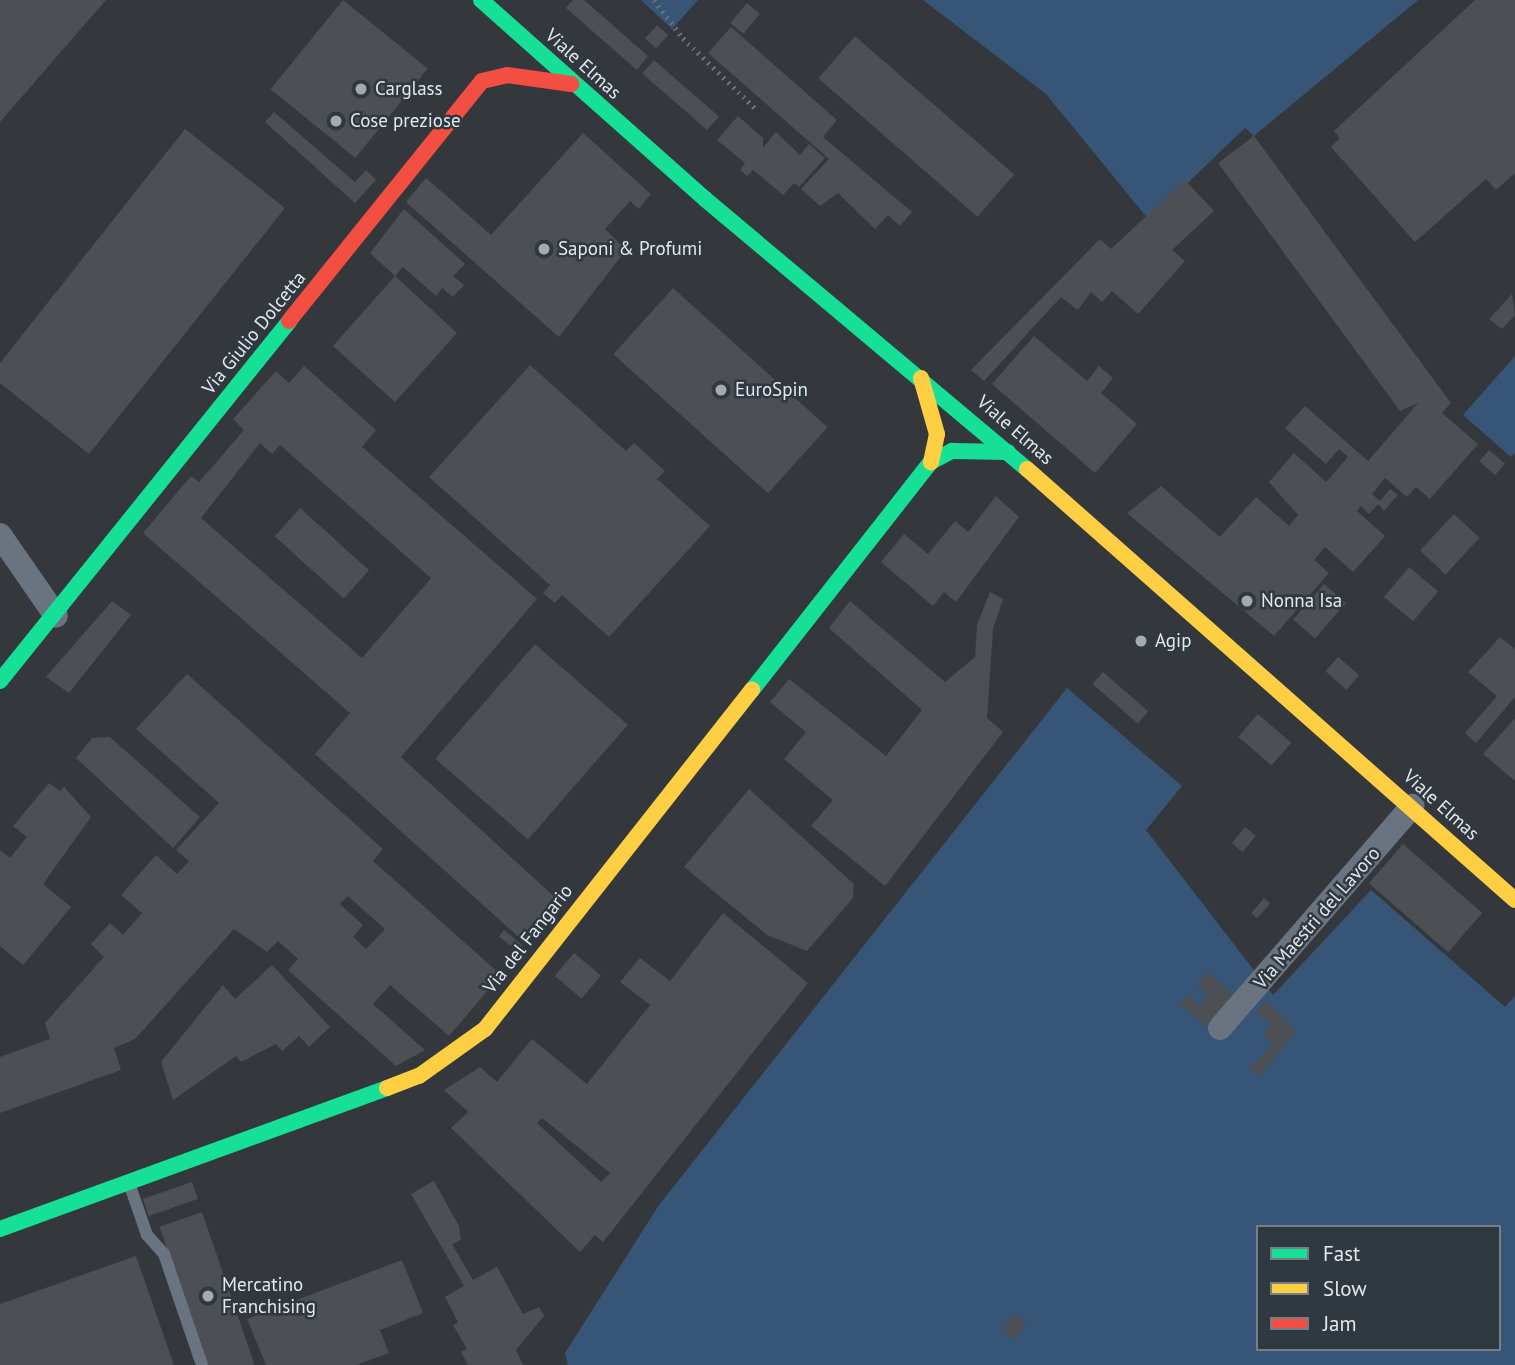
<!DOCTYPE html>
<html>
<head>
<meta charset="utf-8">
<style>
  body { margin:0 }
  #map { position:relative; width:1515px; height:1365px; overflow:hidden; background:#34383c; font-family:"PT Sans",sans-serif }
  div>[style] { position:absolute }
  [style*='--x'] { left:calc(var(--x)*1px); top:calc(var(--y)*1px); width:calc(var(--w)*1px); rotate:calc(var(--a)*1deg) }
  .green>* { inset:0; background:#375576 }
  .building>* { inset:0; background:#4c4f53; transform-origin:0 0 }
  .path>* { height:4.5px; margin-top:-2.25px; transform-origin:0; background:repeating-linear-gradient(90deg,#6a7078 0 2px,transparent 0 7px) }
  .lane>* { height:12px; margin:-6px; padding:0 6px; transform-origin:6px; border-radius:6px; background:#6a7480 }
  .street>* { height:24px; margin:-12px; padding:0 12px; transform-origin:12px; border-radius:12px; background:#6a7480 }
  .fast>* { height:16px; margin:-8px; padding:0 8px; transform-origin:8px; border-radius:8px; background:#16e098 }
  .slow>* { height:16px; margin:-8px; padding:0 8px; transform-origin:8px; border-radius:8px; background:#ffcf43 }
  .jam>* { height:16px; margin:-8px; padding:0 8px; transform-origin:8px; border-radius:8px; background:#f24e42 }
  .dots>* { width:19px; height:19px; translate:-50% -50%; box-sizing:border-box; border:4px solid #303840; border-radius:50% }
  span { translate:-50% -50%; white-space:nowrap; text-align:center; line-height:1.15; -webkit-text-stroke:5px #303840; paint-order:stroke }
  .street-label { font-size:19px; color:#e3e8ed }
  .poi-label { font-size:19px; color:#e3e8ed }
  .left { translate:0 -50%; text-align:left }
  .legend { position:absolute; left:1256px; top:1225px; width:245px; height:126px; box-sizing:border-box; background:#303840; border:2px solid #787e85; margin:0; padding:9px 12px; list-style:none; font-size:21px; color:#e3e8ed }
  .legend li { display:flex; align-items:center; gap:14px; height:35px }
  .legend b { width:35px; border:2px solid #787e85 }
</style>
</head>
<body>
<div id="map">
  <div class="green">
    <div style="clip-path:polygon(641px 0,698px 0,672px 29px)"></div>
    <div style="clip-path:polygon(923px 0,1418px 0,1254px 136px,1245px 128px,1149px 220px,1046px 94px)"></div>
    <div style="clip-path:polygon(1515px 356px,1515px 453px,1511px 457px,1463px 415px)"></div>
    <div style="clip-path:polygon(evenodd,1067px 688px,1182px 786px,1146px 830px,1273px 995px,1371px 890px,1505px 1007px,1515px 996px,1515px 1365px,568px 1365px,565px 1353px,659px 1205px,1067px 688px,1258px 1227px,1499px 1227px,1499px 1349px,1258px 1349px,1258px 1227px)"></div>
  </div>
  <div class="building">
    <div style="clip-path:polygon(0 0,106px 0,0 122px)"></div>
    <div style="left:343px;top:0;width:109px;height:115px;rotate:39deg"></div>
    <div style="clip-path:polygon(573px 0,584px 0,648px 56px,637px 70px,566px 8px)"></div>
    <div style="clip-path:polygon(1475px 0,1515px 0,1515px 173px,1496px 190px,1486px 179px,1415px 242px,1331px 147px,1340px 138px,1334px 131px)"></div>
    <div style="left:747px;top:3px;width:17px;height:26px;rotate:40deg"></div>
    <div style="left:657px;top:25px;width:15px;height:18px;rotate:42deg"></div>
    <div style="clip-path:polygon(731px 27px,837px 120px,823px 137px,912px 212px,900px 226px,888px 215px,875px 229px,838px 193px,820px 206px,801px 189px,829px 159px,708px 53px)"></div>
    <div style="left:855px;top:36px;width:211px;height:56px;rotate:41deg"></div>
    <div style="left:654px;top:60px;width:86px;height:18px;rotate:41deg"></div>
    <div style="clip-path:polygon(274px 112px,355px 182px,366px 170px,376px 180px,355px 203px,265px 122px)"></div>
    <div style="clip-path:polygon(738px 116px,763px 138px,763px 148px,776px 132px,800px 155px,809px 144px,825px 158px,799px 187px,794px 183px,783px 195px,753px 170px,747px 176px,740px 170px,745px 163px,717px 140px)"></div>
    <div style="clip-path:polygon(185px 129px,285px 208px,89px 454px,0 383px,0 363px)"></div>
    <div style="clip-path:polygon(583px 133px,651px 194px,639px 209px,630px 201px,605px 229px,626px 250px,559px 337px,406px 202px,426px 178px,491px 235px)"></div>
    <div style="clip-path:polygon(1254px 136px,1451px 403px,1442px 413px,1478px 444px,1430px 499px,1416px 487px,1407px 497px,1385px 478px,1372px 494px,1380px 501px,1390px 489px,1398px 495px,1384px 511px,1378px 504px,1369px 514px,1361px 506px,1357px 511px,1385px 536px,1353px 572px,1325px 547px,1314px 560px,1329px 573px,1274px 636px,1127px 513px,1161px 486px,1220px 537px,1256px 497px,1289px 526px,1298px 515px,1269px 482px,1294px 453px,1326px 482px,1348px 457px,1339px 449px,1326px 464px,1285px 428px,1305px 406px,1368px 461px,1418px 403px,1400px 411px,1218px 163px)"></div>
    <div style="clip-path:polygon(1185px 180px,1214px 211px,1172px 250px,1185px 261px,1138px 314px,1112px 291px,1102px 302px,1091px 292px,1078px 310px,1061px 297px,984px 381px,971px 370px,1100px 239px,1111px 249px)"></div>
    <div style="clip-path:polygon(404px 209px,465px 264px,453px 276px,464px 285px,453px 297px,442px 288px,436px 296px,403px 267px,395px 276px,457px 333px,395px 402px,333px 346px,395px 276px,370px 253px)"></div>
    <div style="left:673px;top:288px;width:208px;height:89px;rotate:42deg"></div>
    <div style="clip-path:polygon(1512px 294px,1515px 315px,1502px 329px,1489px 319px)"></div>
    <div style="clip-path:polygon(1034px 336px,1087px 381px,1099px 366px,1113px 378px,1101px 393px,1137px 424px,1095px 473px,992px 384px)"></div>
    <div style="clip-path:polygon(530px 365px,626px 451px,634px 443px,665px 471px,657px 479px,710px 526px,609px 637px,562px 595px,555px 603px,543px 593px,550px 585px,429px 477px)"></div>
    <div style="clip-path:polygon(evenodd,304px 366px,376px 430px,362px 447px,537px 599px,401px 757px,558px 900px,522px 940px,315px 754px,350px 713px,143px 533px,191px 476px,199px 482px,244px 430px,233px 419px,276px 371px,289px 383px,304px 366px,260px 443px,272px 454px,280px 445px,431px 578px,362px 658px,201px 518px,260px 443px)"></div>
    <div style="left:1489px;top:450px;width:21px;height:15px;rotate:41deg"></div>
    <div style="clip-path:polygon(996px 496px,1019px 517px,956px 602px,944px 592px,933px 606px,881px 562px,904px 534px,928px 554px,955px 521px,968px 532px)"></div>
    <div style="left:300px;top:508px;width:93px;height:38px;rotate:42deg"></div>
    <div style="left:1454px;top:514px;width:35px;height:50px;rotate:43deg"></div>
    <div style="left:1409px;top:567px;width:38px;height:39px;rotate:40deg"></div>
    <div style="left:1324px;top:584px;width:29px;height:47px;rotate:41deg"></div>
    <div style="clip-path:polygon(990px 592px,1003px 599px,993px 629px,987px 718px,1003px 732px,885px 886px,811px 826px,833px 800px,784px 759px,806px 732px,770px 702px,789px 679px,886px 756px,922px 710px,829px 628px,850px 601px,945px 682px,975px 657px,977px 625px)"></div>
    <div style="clip-path:polygon(112px 601px,131px 615px,69px 693px,46px 677px)"></div>
    <div style="clip-path:polygon(1500px 637px,1515px 649px,1515px 697px,1476px 743px,1465px 733px,1497px 696px,1468px 672px)"></div>
    <div style="left:535px;top:644px;width:123px;height:152px;rotate:41deg"></div>
    <div style="left:1338px;top:657px;width:28px;height:19px;rotate:41deg"></div>
    <div style="left:1103px;top:672px;width:60px;height:16px;rotate:41deg"></div>
    <div style="clip-path:polygon(evenodd,187px 674px,383px 849px,373px 861px,501px 975px,449px 1036px,390px 985px,373px 1004px,425px 1050px,396px 1066px,288px 970px,298px 959px,278px 941px,267px 952px,234px 929px,135px 1039px,114px 1048px,121px 1070px,0 1113px,0 1057px,50px 1039px,45px 1023px,104px 957px,91px 944px,110px 923px,123px 935px,142px 913px,121px 895px,156px 855px,177px 874px,189px 861px,176px 850px,219px 803px,136px 729px,187px 674px,348px 896px,385px 929px,366px 949px,353px 937px,363px 925px,340px 904px,348px 896px)"></div>
    <div style="left:1258px;top:714px;width:44px;height:30px;rotate:41deg"></div>
    <div style="clip-path:polygon(1515px 718px,1515px 781px,1483px 754px)"></div>
    <div style="clip-path:polygon(110px 737px,200px 817px,173px 848px,76px 758px,92px 738px)"></div>
    <div style="clip-path:polygon(49px 783px,60px 791px,64px 787px,91px 817px,43px 884px,71px 907px,23px 965px,0 946px,0 850px,10px 858px,27px 837px,13px 826px)"></div>
    <div style="clip-path:polygon(749px 789px,854px 884px,853px 898px,807px 951px,767px 935px,684px 867px)"></div>
    <div style="left:1245px;top:827px;width:14px;height:21px;rotate:39deg"></div>
    <div style="left:1403px;top:844px;width:105px;height:52px;rotate:41deg"></div>
    <div style="left:1264px;top:898px;width:8px;height:20px;rotate:40deg"></div>
    <div style="clip-path:polygon(evenodd,723px 913px,808px 983px,603px 1242px,595px 1235px,580px 1252px,451px 1128px,468px 1112px,444px 1090px,480px 1067px,497px 1082px,532px 1039px,587px 1084px,650px 1005px,620px 982px,640px 958px,670px 981px,723px 913px,542px 1118px,610px 1173px,601px 1182px,537px 1123px,542px 1118px)"></div>
    <div style="left:504px;top:930px;width:25px;height:8px;rotate:40deg"></div>
    <div style="left:574px;top:953px;width:35px;height:30px;rotate:40deg"></div>
    <div style="clip-path:polygon(272px 965px,330px 1027px,309px 1047px,299px 1036px,282px 1051px,276px 1044px,241px 1062px,236px 1056px,173px 1100px,161px 1062px,223px 985px,235px 999px)"></div>
    <div style="clip-path:polygon(1208px 972px,1234px 996px,1206px 1027px,1179px 1003px,1188px 994px,1200px 1005px,1208px 995px,1197px 985px)"></div>
    <div style="clip-path:polygon(1265px 1000px,1296px 1031px,1259px 1077px,1249px 1068px,1273px 1045px,1263px 1034px,1271px 1026px,1256px 1011px)"></div>
    <div style="clip-path:polygon(434px 1181px,459px 1226px,461px 1240px,452px 1244px,473px 1280px,497px 1267px,523px 1314px,539px 1307px,544px 1316px,516px 1350px,523px 1365px,468px 1365px,461px 1352px,467px 1349px,453px 1325px,458px 1322px,445px 1297px,464px 1286px,411px 1194px)"></div>
    <div style="left:192px;top:1182px;width:18px;height:52px;rotate:71deg"></div>
    <div style="left:202px;top:1212px;width:162px;height:45px;rotate:71deg"></div>
    <div style="clip-path:polygon(136px 1256px,174px 1365px,0 1365px,0 1304px)"></div>
    <div style="clip-path:polygon(402px 1260px,423px 1313px,380px 1330px,389px 1353px,356px 1365px,266px 1365px,247px 1319px)"></div>
    <div style="left:1015px;top:1314px;width:16px;height:20px;rotate:43deg"></div>
  </div>
  <div class="path">
    <div style="--x:654;--y:0;--w:48;--a:52.7"></div>
    <div style="--x:683;--y:38;--w:102;--a:44.2"></div>
  </div>
  <div class="lane">
    <div style="--x:129;--y:1183;--w:55;--a:70.9"></div>
    <div style="--x:147;--y:1235;--w:25;--a:48"></div>
    <div style="--x:164;--y:1254;--w:117;--a:71.1"></div>
  </div>
  <div class="street">
    <div style="--x:0;--y:535;--w:98;--a:55.3"></div>
    <div style="--x:1220;--y:1028;--w:294;--a:-49.1"></div>
  </div>
  <div class="fast">
    <div style="--x:481;--y:0;--w:300;--a:41.6"></div>
    <div style="--x:705;--y:199;--w:420;--a:40"></div>
    <div style="--x:0;--y:681;--w:462;--a:-51.2"></div>
    <div style="--x:752;--y:690;--w:290;--a:-51.9"></div>
    <div style="--x:931;--y:462;--w:24;--a:-28"></div>
    <div style="--x:952;--y:451;--w:56;--a:1"></div>
    <div style="--x:0;--y:1229;--w:412;--a:-20"></div>
  </div>
  <div class="slow">
    <div style="--x:921;--y:378;--w:58;--a:74.1"></div>
    <div style="--x:937;--y:434;--w:29;--a:102"></div>
    <div style="--x:1027;--y:469;--w:651;--a:41.45"></div>
    <div style="--x:387;--y:1088;--w:34;--a:-21"></div>
    <div style="--x:419;--y:1076;--w:81;--a:-35.5"></div>
    <div style="--x:485;--y:1029;--w:432;--a:-51.8"></div>
  </div>
  <div class="jam">
    <div style="--x:289;--y:321;--w:308;--a:-51.2"></div>
    <div style="--x:482;--y:81;--w:26;--a:-13"></div>
    <div style="--x:507;--y:75;--w:65;--a:8"></div>
  </div>
  <div class="dots">
    <div style="left:361px;top:89px;background:#a6aaaf"></div>
    <div style="left:336px;top:121px;background:#a6aaaf"></div>
    <div style="left:544px;top:249px;background:#a6aaaf"></div>
    <div style="left:721px;top:390px;background:#a6aaaf"></div>
    <div style="left:1247px;top:601px;background:#a6aaaf"></div>
    <div style="left:1141px;top:641px;background:#a6aaaf"></div>
    <div style="left:208px;top:1296px;background:#a6aaaf"></div>
  </div>
  <div class="street-label">
    <span style="left:583px;top:64px;rotate:42deg">Viale Elmas</span>
    <span style="left:254px;top:333px;rotate:-51deg">Via Giulio Dolcetta</span>
    <span style="left:1015px;top:430px;rotate:41deg">Viale Elmas</span>
    <span style="left:1441px;top:805px;rotate:42deg">Viale Elmas</span>
    <span style="left:1317px;top:918px;rotate:-49deg">Via Maestri del Lavoro</span>
    <span style="left:528px;top:939px;rotate:-52deg">Via del Fangario</span>
  </div>
  <div class="poi-label">
    <span class="left" style="left:375px;top:89px">Carglass</span>
    <span class="left" style="left:350px;top:121px">Cose preziose</span>
    <span class="left" style="left:558px;top:249px">Saponi &amp; Profumi</span>
    <span class="left" style="left:735px;top:390px">EuroSpin</span>
    <span class="left" style="left:1261px;top:601px">Nonna Isa</span>
    <span class="left" style="left:1155px;top:641px">Agip</span>
    <span class="left" style="left:222px;top:1296px">Mercatino<br>Franchising</span>
  </div>
  <ul class="legend">
  <li><b style="height:9px;background:#16e098"></b>Fast</li>
  <li><b style="height:9px;background:#ffcf43"></b>Slow</li>
  <li><b style="height:9px;background:#f24e42"></b>Jam</li>
  </ul>
</div>
</body>
</html>
